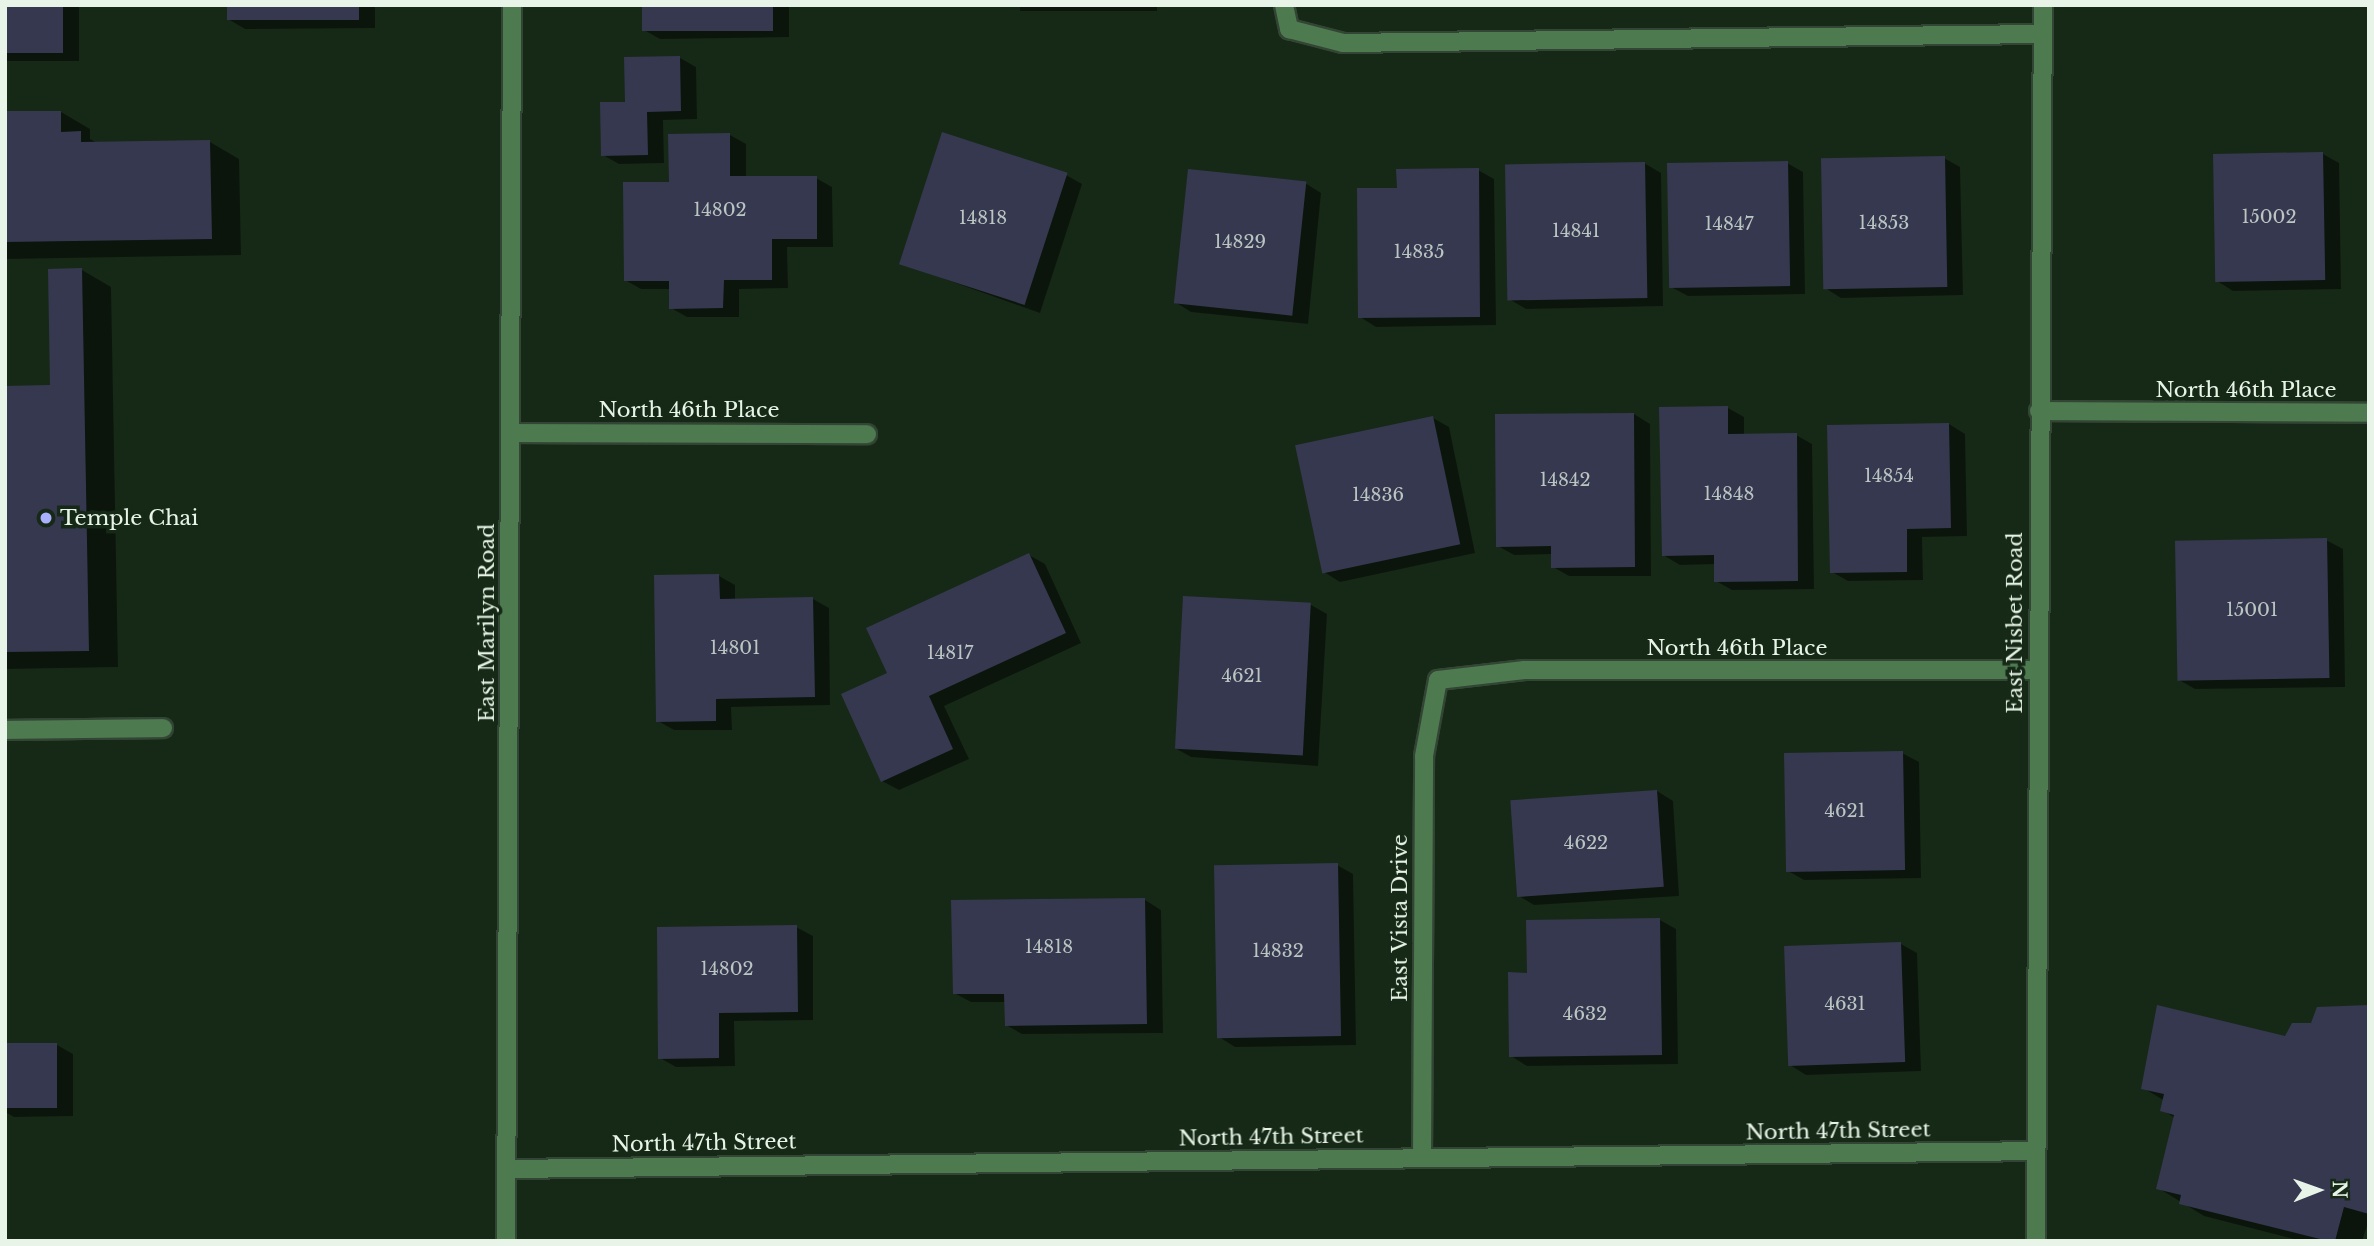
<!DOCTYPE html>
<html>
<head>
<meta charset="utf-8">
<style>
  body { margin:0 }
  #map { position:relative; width:2374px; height:1246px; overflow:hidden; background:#162917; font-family:"Libre Baskerville",serif }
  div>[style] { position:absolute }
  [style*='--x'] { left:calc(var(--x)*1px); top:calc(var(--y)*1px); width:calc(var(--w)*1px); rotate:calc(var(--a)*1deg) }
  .shadow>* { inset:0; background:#0007; transform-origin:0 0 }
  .building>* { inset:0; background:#363850; transform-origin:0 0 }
  .roads { filter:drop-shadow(2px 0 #334534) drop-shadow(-2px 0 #334534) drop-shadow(0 2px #334534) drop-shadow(0 -2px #334534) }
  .minor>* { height:18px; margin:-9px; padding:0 9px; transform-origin:9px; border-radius:9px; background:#4e7a50 }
  .dots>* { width:19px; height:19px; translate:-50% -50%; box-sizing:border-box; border:4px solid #162917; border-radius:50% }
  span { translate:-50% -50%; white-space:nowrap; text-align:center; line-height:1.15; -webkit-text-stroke:7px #162917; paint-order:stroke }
  .number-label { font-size:18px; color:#bbc5c1 }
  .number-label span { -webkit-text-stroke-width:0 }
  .street-label { font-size:21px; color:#e7f4e7 }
  .poi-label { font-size:21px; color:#e7f4e7 }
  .left { translate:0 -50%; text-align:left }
  .frame { position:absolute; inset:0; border:7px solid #e7f4e7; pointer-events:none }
  .north { position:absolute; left:2283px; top:1155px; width:70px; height:70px; -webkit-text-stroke:5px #162917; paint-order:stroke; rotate:89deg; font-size:19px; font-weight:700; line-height:28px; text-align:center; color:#e7f4e7 }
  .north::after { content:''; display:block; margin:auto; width:24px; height:32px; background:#e7f4e7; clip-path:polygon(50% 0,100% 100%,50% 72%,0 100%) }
</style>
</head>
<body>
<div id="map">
  <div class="shadow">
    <div style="left:5px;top:5px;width:74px;height:56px"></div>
    <div style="clip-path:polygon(228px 5px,375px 5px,375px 28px,245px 29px,228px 19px)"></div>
    <div style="clip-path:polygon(643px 5px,789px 5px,789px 37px,660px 39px,644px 30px)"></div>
    <div style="left:1020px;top:5px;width:137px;height:6px"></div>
    <div style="clip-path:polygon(680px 58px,696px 67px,697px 119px,663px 120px,664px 163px,619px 164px,603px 155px,626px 104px)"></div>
    <div style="clip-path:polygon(61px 112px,90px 129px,90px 139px,99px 144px,210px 142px,239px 159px,241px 255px,5px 259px,5px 113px)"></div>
    <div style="clip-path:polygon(730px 135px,746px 144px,746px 178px,816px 178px,832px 187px,833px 247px,787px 247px,788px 288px,739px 289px,739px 317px,687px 317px,671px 308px,671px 289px,641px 289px,625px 280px,671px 184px)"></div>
    <div style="clip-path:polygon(2323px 154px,2339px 163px,2341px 289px,2233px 291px,2217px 281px)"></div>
    <div style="clip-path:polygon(1944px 158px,1960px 167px,1963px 295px,1841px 298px,1825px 288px)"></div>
    <div style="clip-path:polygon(1644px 163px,1661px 173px,1663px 306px,1526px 309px,1509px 299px)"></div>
    <div style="clip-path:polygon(1787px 163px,1803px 172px,1805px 294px,1688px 296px,1671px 287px)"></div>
    <div style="clip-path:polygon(1478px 170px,1494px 179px,1496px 325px,1376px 327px,1360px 317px)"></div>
    <div style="clip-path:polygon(1066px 175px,1082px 184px,1040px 313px,900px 263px)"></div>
    <div style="clip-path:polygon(1305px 183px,1321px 193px,1308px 324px,1191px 312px,1175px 302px)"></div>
    <div style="clip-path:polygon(82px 270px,111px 287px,118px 667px,5px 669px,5px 387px,52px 387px)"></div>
    <div style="clip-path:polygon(1728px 408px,1744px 417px,1744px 435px,1796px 435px,1812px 444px,1814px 589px,1732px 590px,1716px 581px,1716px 564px,1680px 565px,1663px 555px)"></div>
    <div style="clip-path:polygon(1634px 414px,1650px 424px,1651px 576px,1569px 576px,1553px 567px,1553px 554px,1514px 555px,1498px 546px)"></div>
    <div style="clip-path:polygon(1433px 418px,1449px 427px,1475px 553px,1340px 582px,1324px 572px)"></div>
    <div style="clip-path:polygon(1949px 424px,1965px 434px,1967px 536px,1922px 537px,1923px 580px,1848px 581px,1832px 572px)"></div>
    <div style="clip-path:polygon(2326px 540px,2343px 549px,2345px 687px,2195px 689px,2179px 680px)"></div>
    <div style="clip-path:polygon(1029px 555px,1045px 564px,1081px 643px,944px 706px,969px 759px,899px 790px,882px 781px,889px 674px)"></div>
    <div style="clip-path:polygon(719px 576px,735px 585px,735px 600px,813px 599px,829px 608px,830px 705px,731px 707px,732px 730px,674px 730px,658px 721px)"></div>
    <div style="clip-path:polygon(1311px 605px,1327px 614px,1318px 766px,1191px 757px,1175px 748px)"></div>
    <div style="clip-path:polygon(1902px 753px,1919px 762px,1921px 878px,1804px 880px,1788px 871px)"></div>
    <div style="clip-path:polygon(1657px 791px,1673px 801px,1679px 896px,1534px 905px,1517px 895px)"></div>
    <div style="clip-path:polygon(1337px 865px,1353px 874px,1356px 1045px,1235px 1047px,1219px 1037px)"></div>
    <div style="clip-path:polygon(1145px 900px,1161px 910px,1163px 1033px,1022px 1034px,1006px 1025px,1006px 1002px,971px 1002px,954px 993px)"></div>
    <div style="clip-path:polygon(1660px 920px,1676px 929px,1678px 1064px,1527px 1066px,1511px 1056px,1529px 974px)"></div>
    <div style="clip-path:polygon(796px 927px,813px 936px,813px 1020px,734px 1021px,735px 1066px,676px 1067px,660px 1058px)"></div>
    <div style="clip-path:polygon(1901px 944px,1917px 953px,1921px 1071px,1806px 1075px,1790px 1065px)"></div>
    <div style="clip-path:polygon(2369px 1007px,2369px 1220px,2362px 1241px,2302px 1241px,2204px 1216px,2158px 1188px,2175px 1118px,2162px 1110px,2165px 1101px,2143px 1088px)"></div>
    <div style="clip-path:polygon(5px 1045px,57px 1045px,73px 1054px,73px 1116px,14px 1117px,5px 1112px)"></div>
  </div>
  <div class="building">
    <div style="left:5px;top:5px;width:58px;height:48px"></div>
    <div style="left:227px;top:5px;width:132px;height:15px"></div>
    <div style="left:642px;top:5px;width:131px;height:26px"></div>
    <div style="clip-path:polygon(680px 56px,681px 111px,647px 112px,648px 155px,601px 156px,600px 102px,625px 102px,624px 57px)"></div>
    <div style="clip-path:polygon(5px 111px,61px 111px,61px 132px,81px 131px,81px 142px,210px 140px,212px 239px,5px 242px)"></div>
    <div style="left:942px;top:132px;width:132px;height:139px;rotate:18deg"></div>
    <div style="clip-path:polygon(730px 133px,730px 176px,817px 176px,817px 239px,772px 239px,772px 280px,724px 280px,723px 308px,669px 309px,669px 281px,624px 281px,623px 182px,669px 182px,668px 134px)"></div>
    <div style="left:2323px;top:152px;width:128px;height:110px;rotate:89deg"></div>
    <div style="left:1945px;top:156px;width:131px;height:124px;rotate:89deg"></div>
    <div style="left:1788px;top:161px;width:125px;height:121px;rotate:89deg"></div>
    <div style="left:1645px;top:162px;width:136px;height:140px;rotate:89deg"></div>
    <div style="clip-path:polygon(1479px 168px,1480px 317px,1358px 318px,1357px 188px,1397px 188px,1396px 169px)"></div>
    <div style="left:1188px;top:169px;width:119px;height:135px;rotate:6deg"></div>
    <div style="clip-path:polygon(82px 268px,89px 651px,5px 652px,5px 386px,50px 385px,48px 269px)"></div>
    <div style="clip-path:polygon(1728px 406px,1728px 434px,1797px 433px,1798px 581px,1714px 582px,1714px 555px,1662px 556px,1659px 407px)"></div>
    <div style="clip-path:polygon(1634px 413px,1635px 567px,1551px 568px,1551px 546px,1496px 547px,1495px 414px)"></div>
    <div style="left:1433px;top:416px;width:131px;height:141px;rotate:78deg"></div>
    <div style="clip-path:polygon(1949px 423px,1951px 528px,1907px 529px,1907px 572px,1830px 573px,1827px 425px)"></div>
    <div style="left:2327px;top:538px;width:140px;height:152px;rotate:89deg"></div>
    <div style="clip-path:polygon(1029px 553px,1066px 633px,929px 696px,953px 749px,881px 782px,841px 694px,887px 673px,866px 628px)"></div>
    <div style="clip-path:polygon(719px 574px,720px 599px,813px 597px,815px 697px,716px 699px,716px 721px,656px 722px,654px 575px)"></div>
    <div style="left:1183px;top:596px;width:128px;height:153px;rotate:3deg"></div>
    <div style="left:1903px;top:751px;width:119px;height:119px;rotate:89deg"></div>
    <div style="left:1657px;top:790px;width:97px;height:147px;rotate:86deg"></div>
    <div style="left:1338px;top:863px;width:173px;height:124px;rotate:89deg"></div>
    <div style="clip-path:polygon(1145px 898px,1147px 1024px,1005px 1026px,1004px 994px,953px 994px,951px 900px)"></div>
    <div style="clip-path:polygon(1660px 918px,1662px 1055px,1509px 1057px,1508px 972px,1527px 973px,1526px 920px)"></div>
    <div style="clip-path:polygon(797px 925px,798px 1012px,719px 1013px,719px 1058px,658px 1059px,657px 927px)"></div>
    <div style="left:1901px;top:942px;width:120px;height:117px;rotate:88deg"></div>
    <div style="clip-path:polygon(2157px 1005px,2285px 1036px,2292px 1023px,2311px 1023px,2317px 1007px,2369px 1005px,2369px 1214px,2344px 1207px,2335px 1241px,2328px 1241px,2179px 1204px,2181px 1195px,2156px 1189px,2174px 1115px,2160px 1111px,2164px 1094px,2141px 1089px)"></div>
    <div style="left:57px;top:1043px;width:65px;height:52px;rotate:90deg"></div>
  </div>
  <div class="roads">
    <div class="minor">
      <div style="--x:1284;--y:5;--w:25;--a:78"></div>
      <div style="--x:1289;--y:29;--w:56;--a:14.5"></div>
      <div style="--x:1343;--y:43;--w:699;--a:-0.74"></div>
      <div style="--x:2039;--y:411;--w:330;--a:0.3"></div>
      <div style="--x:510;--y:433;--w:357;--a:0.2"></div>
      <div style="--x:5;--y:730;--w:158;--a:-0.7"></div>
      <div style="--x:1422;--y:1158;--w:402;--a:-89.7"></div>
      <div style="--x:1424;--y:756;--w:77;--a:-79.6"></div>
      <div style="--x:1438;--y:680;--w:87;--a:-6.6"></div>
      <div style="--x:1524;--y:670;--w:514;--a:0"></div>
      <div style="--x:506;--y:1169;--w:1530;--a:-0.67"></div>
      <div style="--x:506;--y:1241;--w:1236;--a:-89.72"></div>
      <div style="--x:2036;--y:1241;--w:1236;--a:-89.68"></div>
    </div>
  </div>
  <div class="dots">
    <div style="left:46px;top:518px;background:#aab0fb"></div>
  </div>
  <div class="number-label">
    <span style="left:720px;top:210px">14802</span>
    <span style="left:2269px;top:217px">15002</span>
    <span style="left:983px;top:218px">14818</span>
    <span style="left:1884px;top:223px">14853</span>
    <span style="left:1729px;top:224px">14847</span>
    <span style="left:1576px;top:231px">14841</span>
    <span style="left:1240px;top:242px">14829</span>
    <span style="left:1419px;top:252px">14835</span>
    <span style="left:1889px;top:476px">14854</span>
    <span style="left:1565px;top:480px">14842</span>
    <span style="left:1729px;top:494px">14848</span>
    <span style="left:1378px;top:495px">14836</span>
    <span style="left:2252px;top:610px">15001</span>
    <span style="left:735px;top:648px">14801</span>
    <span style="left:950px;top:653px">14817</span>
    <span style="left:1242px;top:676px">4621</span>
    <span style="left:1845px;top:811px">4621</span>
    <span style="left:1586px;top:843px">4622</span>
    <span style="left:1049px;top:947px">14818</span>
    <span style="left:1278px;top:951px">14832</span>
    <span style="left:727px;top:969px">14802</span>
    <span style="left:1845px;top:1004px">4631</span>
    <span style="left:1585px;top:1014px">4632</span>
  </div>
  <div class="street-label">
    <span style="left:2246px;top:390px">North 46th Place</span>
    <span style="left:689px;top:410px">North 46th Place</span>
    <span style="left:487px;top:623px;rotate:-90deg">East Marilyn Road</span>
    <span style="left:2015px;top:623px;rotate:-90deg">East Nisbet Road</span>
    <span style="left:1737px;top:648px">North 46th Place</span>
    <span style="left:1400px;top:918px;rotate:-90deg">East Vista Drive</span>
    <span style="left:1838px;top:1131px;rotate:-1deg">North 47th Street</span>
    <span style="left:1271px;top:1137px;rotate:-1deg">North 47th Street</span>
    <span style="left:704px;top:1143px;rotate:-1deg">North 47th Street</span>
  </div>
  <div class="poi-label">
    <span class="left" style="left:60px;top:518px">Temple Chai</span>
  </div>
  <div class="frame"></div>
  <div class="north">N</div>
</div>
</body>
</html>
